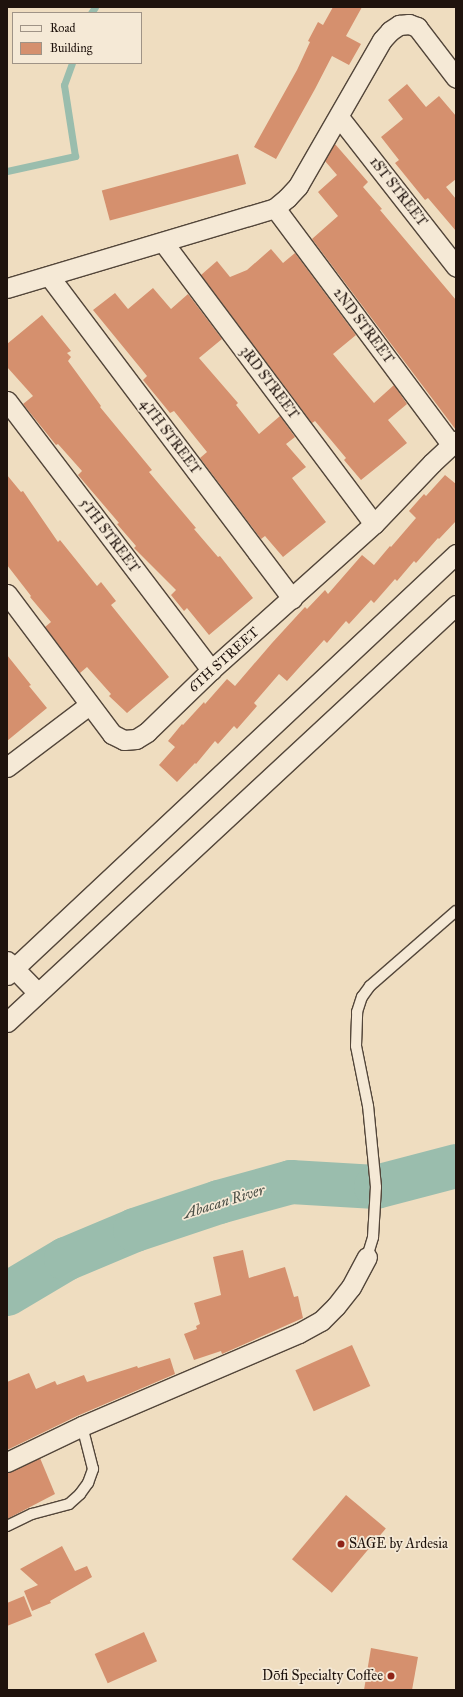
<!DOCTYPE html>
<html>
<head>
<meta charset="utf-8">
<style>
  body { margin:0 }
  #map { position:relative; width:463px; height:1697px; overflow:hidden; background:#efddc0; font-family:"IM FELL Great Primer",serif }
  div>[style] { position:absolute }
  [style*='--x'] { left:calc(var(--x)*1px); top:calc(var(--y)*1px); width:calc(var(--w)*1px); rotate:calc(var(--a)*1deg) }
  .stream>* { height:7px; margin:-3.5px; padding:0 3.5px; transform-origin:3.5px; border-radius:3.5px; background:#9abdad }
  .river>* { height:44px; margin:-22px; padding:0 22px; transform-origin:22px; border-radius:22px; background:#9abdad }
  .building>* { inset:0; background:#d5906e; transform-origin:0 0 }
  .roads { filter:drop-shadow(1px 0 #53463a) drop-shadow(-1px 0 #53463a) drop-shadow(0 1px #53463a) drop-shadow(0 -1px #53463a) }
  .service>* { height:10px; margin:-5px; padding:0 5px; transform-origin:5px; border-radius:5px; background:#f5e9d6 }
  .minor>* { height:19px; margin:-9.5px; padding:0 9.5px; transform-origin:9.5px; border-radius:9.5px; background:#f5e9d6 }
  .dots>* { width:11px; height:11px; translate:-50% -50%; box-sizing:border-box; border:2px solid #f5e9d6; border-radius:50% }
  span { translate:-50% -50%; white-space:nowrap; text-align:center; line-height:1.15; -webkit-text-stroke:3.5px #f5e9d6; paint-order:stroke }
  .street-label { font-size:14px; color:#1f130d }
  .poi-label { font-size:14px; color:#1f130d }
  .left { translate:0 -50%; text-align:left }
  .right { translate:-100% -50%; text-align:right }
  .water-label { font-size:15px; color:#4a4e45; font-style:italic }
  .frame { position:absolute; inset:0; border:8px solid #1f130d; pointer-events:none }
  .legend { position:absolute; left:12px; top:12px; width:130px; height:52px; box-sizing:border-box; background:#f5e9d6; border:1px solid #9f9386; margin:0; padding:5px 7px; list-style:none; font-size:12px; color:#1f130d }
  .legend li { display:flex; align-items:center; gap:8px; height:20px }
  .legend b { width:20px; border:1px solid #9f9386 }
</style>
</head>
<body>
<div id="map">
  <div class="stream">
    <div style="--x:91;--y:13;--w:7;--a:-56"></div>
    <div style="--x:7;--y:171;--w:70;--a:-12.4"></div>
    <div style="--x:75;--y:156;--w:72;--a:-98.8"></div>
    <div style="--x:64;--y:85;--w:23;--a:-70"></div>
  </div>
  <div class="river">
    <div style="--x:7;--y:1294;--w:69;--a:-30.7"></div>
    <div style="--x:66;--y:1259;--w:75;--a:-22.8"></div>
    <div style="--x:135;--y:1230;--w:89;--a:-18.4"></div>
    <div style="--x:219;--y:1202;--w:75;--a:-15.5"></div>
    <div style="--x:291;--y:1182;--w:85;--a:3.4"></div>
    <div style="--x:376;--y:1187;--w:83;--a:-14.7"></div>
  </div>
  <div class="building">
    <div style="clip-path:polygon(333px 7px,362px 7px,346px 36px,361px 44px,349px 65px,332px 56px,315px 89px,276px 159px,254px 147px,297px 70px,310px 42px,308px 41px,318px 22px,323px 25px)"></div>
    <div style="clip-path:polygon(407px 84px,426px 107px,439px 96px,456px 116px,456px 179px,446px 187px,456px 199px,456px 231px,428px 198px,425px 200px,395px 163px,399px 160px,381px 137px,403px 119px,388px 100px)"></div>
    <div style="clip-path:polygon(335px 144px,368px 182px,363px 187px,382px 209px,380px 210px,456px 300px,456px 430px,312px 239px,338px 216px,318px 192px,337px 175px,325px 161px)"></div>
    <div style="left:238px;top:154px;width:31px;height:141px;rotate:75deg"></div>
    <div style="clip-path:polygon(271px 249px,283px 263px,295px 253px,356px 335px,333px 354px,374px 403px,394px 385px,407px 404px,388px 420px,407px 443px,361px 480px,344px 460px,346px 458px,315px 421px,312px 423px,201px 275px,217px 261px,230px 277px,247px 270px)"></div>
    <div style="clip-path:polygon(153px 288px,171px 309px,188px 294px,222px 339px,199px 358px,238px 403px,236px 405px,259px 434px,280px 416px,295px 437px,286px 444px,306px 467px,292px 478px,326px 522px,283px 557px,265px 536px,261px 539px,252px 527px,200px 458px,207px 452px,174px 411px,170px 413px,143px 380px,147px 376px,93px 310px,115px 293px,128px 309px)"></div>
    <div style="clip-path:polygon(42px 315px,71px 351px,67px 353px,71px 357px,68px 361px,101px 406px,100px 407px,152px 470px,149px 472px,196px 528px,194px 529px,218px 557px,220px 556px,253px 598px,209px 635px,187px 608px,184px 611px,171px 595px,176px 590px,134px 548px,136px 546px,117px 524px,119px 523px,78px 475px,82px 471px,58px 444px,56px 445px,23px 404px,33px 396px,7px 367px,7px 344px)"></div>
    <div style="clip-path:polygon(7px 475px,21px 492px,23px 491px,58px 542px,60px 540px,97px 586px,101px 582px,116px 601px,111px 605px,169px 677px,127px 713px,109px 696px,111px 694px,87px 667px,80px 673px,45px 627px,51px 622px,30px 597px,31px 596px,7px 565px)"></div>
    <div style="clip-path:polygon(445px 475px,456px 484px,456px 521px,439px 539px,438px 538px,416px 563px,414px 561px,397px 581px,395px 579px,374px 603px,371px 600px,349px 624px,346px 621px,327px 643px,324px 640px,287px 681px,279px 674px,254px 703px,257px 706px,237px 729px,234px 726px,218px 744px,215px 741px,196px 764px,195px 763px,177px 782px,159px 765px,175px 747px,168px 741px,182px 724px,183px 725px,204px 702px,205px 704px,227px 679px,235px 686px,272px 643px,305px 607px,307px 609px,325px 590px,328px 594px,362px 555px,374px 565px,390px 546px,391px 547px,416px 518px,409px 511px,424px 494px,426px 496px)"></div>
    <div style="clip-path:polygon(7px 655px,31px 685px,29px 686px,47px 708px,7px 741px)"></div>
    <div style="clip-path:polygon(243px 1250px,249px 1278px,285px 1267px,294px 1297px,298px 1296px,303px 1318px,222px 1354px,221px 1351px,194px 1360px,184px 1334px,197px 1329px,196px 1326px,200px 1324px,194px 1303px,221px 1295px,213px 1257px)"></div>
    <div style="left:352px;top:1345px;width:45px;height:62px;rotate:66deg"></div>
    <div style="clip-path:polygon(170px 1358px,175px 1374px,77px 1416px,7px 1450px,7px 1382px,29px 1373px,36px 1389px,55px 1381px,57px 1385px,84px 1375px,87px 1382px,137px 1366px,138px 1368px)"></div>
    <div style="clip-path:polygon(40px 1458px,55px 1494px,7px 1519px,7px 1473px)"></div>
    <div style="left:346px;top:1495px;width:52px;height:84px;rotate:40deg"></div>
    <div style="clip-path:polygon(62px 1546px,75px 1571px,87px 1566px,92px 1577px,50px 1601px,51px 1603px,32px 1611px,24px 1591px,38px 1585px,20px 1569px)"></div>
    <div style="clip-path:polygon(24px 1596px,32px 1616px,7px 1626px,7px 1603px)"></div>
    <div style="left:144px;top:1632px;width:32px;height:54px;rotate:66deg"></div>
    <div style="clip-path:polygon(371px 1648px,418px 1657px,412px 1690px,364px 1690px)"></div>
  </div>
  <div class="roads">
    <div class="service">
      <div style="--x:367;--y:1257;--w:21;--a:-73"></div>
      <div style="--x:373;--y:1237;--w:50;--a:-86.6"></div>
      <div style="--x:376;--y:1187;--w:81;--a:-95.6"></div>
      <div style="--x:368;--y:1106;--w:61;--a:-101.3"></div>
      <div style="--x:356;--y:1046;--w:34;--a:-88"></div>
      <div style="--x:357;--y:1012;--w:16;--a:-72"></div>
      <div style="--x:362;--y:997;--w:14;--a:-54"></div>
      <div style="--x:370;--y:986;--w:114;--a:-41.1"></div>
      <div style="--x:7;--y:1526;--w:28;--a:-26"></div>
      <div style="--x:32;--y:1514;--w:38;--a:-15"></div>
      <div style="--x:69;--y:1504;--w:15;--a:-42"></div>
      <div style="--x:80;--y:1494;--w:14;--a:-54"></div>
      <div style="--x:88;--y:1483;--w:15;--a:-70"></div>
      <div style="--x:93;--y:1469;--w:44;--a:-104.3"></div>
    </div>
    <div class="minor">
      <div style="--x:339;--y:117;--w:190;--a:52"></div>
      <div style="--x:275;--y:208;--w:294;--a:53.3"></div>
      <div style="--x:163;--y:242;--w:352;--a:53.2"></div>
      <div style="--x:49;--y:276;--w:404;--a:53"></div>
      <div style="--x:7;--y:288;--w:280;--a:-16.6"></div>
      <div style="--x:275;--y:208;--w:16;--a:-40"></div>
      <div style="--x:287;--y:198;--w:16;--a:-47"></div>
      <div style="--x:298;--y:186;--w:168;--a:-60.1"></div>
      <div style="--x:382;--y:40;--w:12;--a:-48"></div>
      <div style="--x:390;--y:31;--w:11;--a:-34"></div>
      <div style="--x:399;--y:25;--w:10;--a:-6"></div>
      <div style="--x:409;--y:24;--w:9;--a:21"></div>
      <div style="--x:417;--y:27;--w:64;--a:52.6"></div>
      <div style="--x:7;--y:401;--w:338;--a:52.8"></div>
      <div style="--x:7;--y:594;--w:175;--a:53.1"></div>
      <div style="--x:112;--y:734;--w:13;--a:27"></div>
      <div style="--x:124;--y:740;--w:12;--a:-5"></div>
      <div style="--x:136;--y:739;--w:13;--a:-32"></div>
      <div style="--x:147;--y:732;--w:89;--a:-44.1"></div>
      <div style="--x:211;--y:670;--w:219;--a:-41.9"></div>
      <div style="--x:374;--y:524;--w:84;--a:-46.4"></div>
      <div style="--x:432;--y:463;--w:33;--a:-43"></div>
      <div style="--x:7;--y:767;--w:103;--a:-37.1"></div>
      <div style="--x:7;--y:961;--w:43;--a:45.9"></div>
      <div style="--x:7;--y:975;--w:616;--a:-43.16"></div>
      <div style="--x:7;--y:1022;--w:613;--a:-42.88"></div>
      <div style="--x:7;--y:1462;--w:83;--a:-25.6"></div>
      <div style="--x:82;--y:1426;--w:236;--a:-23.2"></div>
      <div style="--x:299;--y:1333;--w:25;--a:-29"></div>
      <div style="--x:321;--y:1321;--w:21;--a:-45"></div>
      <div style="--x:336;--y:1306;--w:24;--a:-52"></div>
      <div style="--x:351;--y:1287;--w:34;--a:-62"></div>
    </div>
  </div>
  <div class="dots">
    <div style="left:341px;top:1544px;background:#8f2418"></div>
    <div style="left:391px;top:1676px;background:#8f2418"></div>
  </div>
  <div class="street-label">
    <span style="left:398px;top:192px;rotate:52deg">1ST STREET</span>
    <span style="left:363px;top:326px;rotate:53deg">2ND STREET</span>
    <span style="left:269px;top:383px;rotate:53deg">3RD STREET</span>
    <span style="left:170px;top:437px;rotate:53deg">4TH STREET</span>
    <span style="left:109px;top:536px;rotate:53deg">5TH STREET</span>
    <span style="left:224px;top:660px;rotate:-42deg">6TH STREET</span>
  </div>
  <div class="poi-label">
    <span class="left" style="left:349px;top:1544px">SAGE by Ardesia</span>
    <span class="right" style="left:383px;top:1676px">Dōfi Specialty Coffee</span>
  </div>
  <div class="water-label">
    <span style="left:224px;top:1202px;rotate:-17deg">Abacan River</span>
  </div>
  <div class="frame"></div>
  <ul class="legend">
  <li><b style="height:5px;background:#f5e9d6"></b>Road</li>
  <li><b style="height:11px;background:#d5906e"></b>Building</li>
  </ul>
</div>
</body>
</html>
